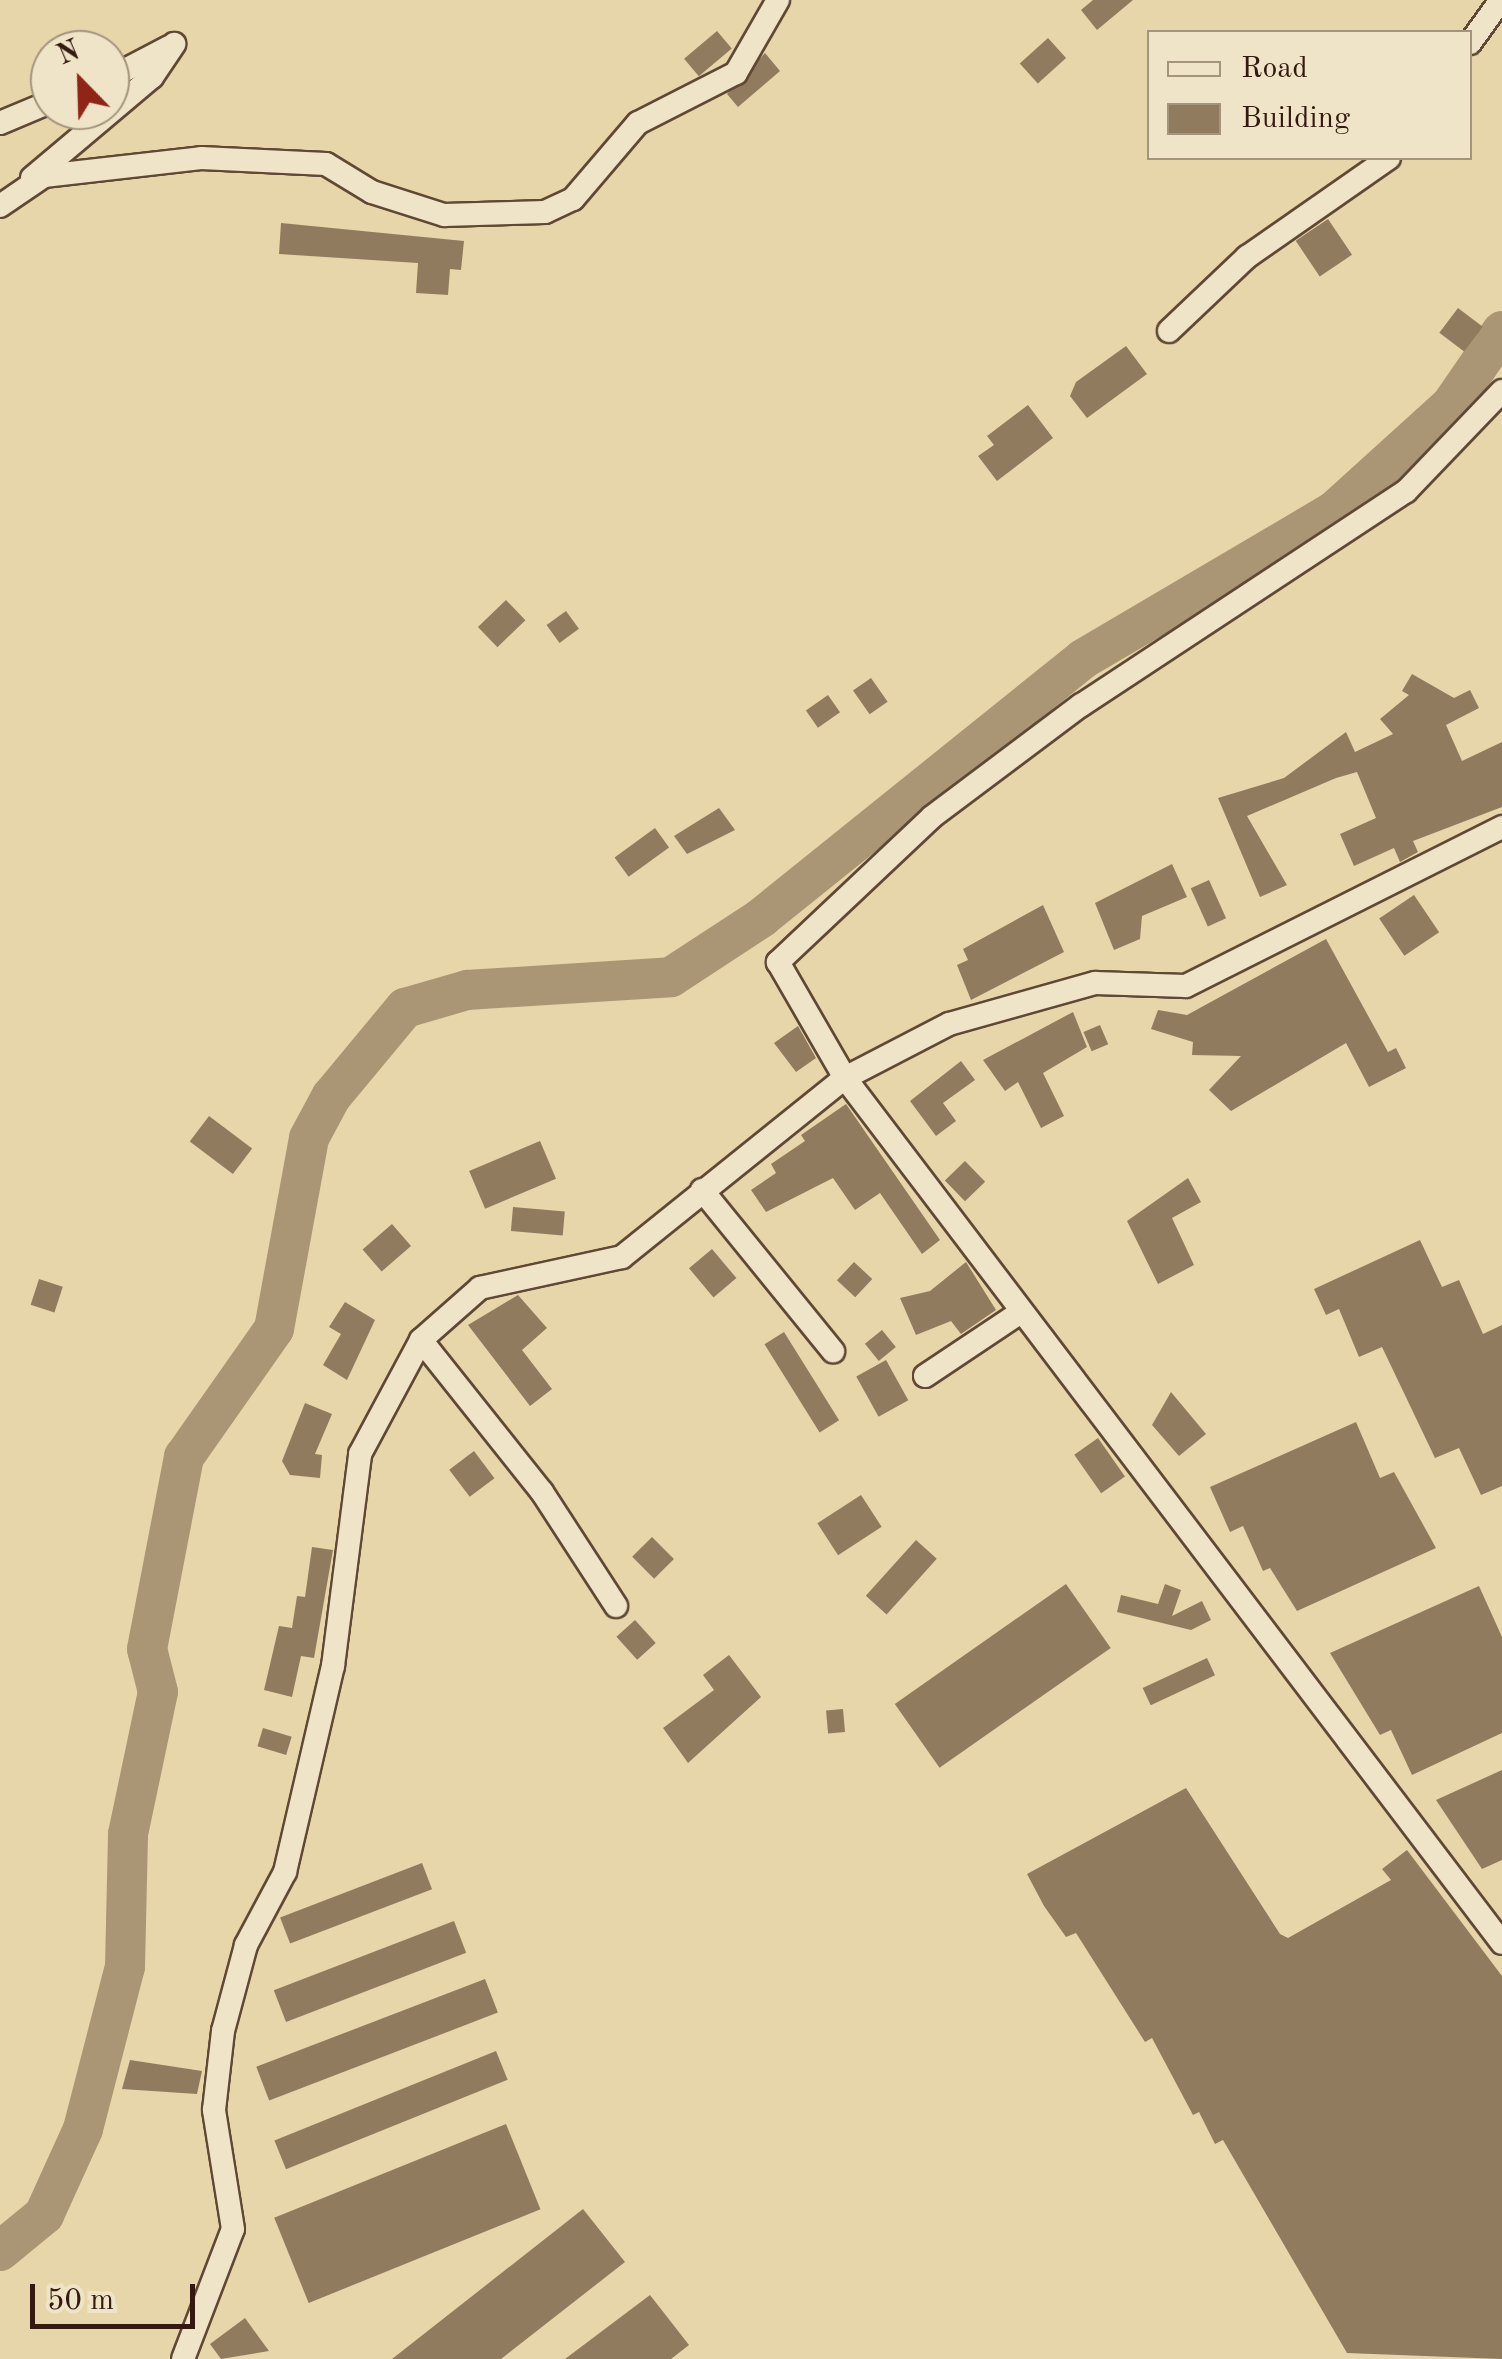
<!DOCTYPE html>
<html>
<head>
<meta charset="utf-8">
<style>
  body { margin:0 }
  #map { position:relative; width:1502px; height:2359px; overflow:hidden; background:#e7d6a9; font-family:"Old Standard TT",serif }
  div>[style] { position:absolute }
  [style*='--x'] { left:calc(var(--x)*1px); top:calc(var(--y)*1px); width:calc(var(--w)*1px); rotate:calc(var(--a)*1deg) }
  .river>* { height:40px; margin:-20px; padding:0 20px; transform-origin:20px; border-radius:20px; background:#aa9675 }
  .building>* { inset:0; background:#917b5f; transform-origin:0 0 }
  .roads { filter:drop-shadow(2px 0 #604836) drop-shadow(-2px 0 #604836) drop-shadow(0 2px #604836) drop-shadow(0 -2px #604836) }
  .minor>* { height:22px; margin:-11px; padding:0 11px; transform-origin:11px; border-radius:11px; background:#efe4c7 }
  span { translate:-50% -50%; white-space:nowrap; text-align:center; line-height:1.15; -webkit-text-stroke:9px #efe4c7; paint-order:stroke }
  .legend { position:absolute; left:1147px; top:30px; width:325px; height:130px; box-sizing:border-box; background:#efe4c7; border:2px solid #a4937d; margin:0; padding:12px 18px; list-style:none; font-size:30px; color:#33190f }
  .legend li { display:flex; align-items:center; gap:20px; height:50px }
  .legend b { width:50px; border:2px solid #a4937d }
  .north { position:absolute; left:30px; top:30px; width:100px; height:100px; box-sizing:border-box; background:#efe4c7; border:2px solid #a4937d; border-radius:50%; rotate:337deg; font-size:28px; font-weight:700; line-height:40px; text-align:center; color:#33190f }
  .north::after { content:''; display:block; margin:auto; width:35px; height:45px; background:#8f2418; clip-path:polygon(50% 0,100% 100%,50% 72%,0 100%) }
  .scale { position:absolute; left:30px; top:2284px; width:165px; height:45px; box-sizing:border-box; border:5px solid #33190f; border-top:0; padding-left:12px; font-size:30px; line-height:35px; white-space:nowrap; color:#33190f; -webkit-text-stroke:8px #efe4c7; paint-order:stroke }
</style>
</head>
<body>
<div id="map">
  <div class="river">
    <div style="--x:0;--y:2251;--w:57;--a:-39.3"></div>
    <div style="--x:44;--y:2215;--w:94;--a:-65.6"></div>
    <div style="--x:83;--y:2129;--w:167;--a:-75.5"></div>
    <div style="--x:125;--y:1967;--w:133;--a:-88.7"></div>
    <div style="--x:128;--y:1834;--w:145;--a:-78.1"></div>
    <div style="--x:158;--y:1692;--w:44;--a:-104.3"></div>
    <div style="--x:147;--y:1649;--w:196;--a:-79.1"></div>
    <div style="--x:184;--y:1457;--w:156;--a:-54.9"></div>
    <div style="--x:274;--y:1329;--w:194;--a:-79.6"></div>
    <div style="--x:309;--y:1138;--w:47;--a:-61.8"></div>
    <div style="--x:331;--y:1097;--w:116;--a:-50.3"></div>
    <div style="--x:405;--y:1008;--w:65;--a:-16.2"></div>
    <div style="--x:467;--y:990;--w:204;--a:-3.6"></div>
    <div style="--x:671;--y:977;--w:108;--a:-33.2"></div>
    <div style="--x:761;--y:918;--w:413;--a:-38.8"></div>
    <div style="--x:1083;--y:659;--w:290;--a:-30.5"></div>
    <div style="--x:1333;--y:512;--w:159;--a:-42.2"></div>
    <div style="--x:1451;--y:405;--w:90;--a:-55.4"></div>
  </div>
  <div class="building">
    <div style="clip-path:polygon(1093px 0,1133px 0,1097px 30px,1081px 10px)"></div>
    <div style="left:717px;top:31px;width:23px;height:43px;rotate:50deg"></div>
    <div style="left:1048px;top:38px;width:27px;height:38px;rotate:48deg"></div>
    <div style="clip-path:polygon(765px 53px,780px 71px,738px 107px,727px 94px)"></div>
    <div style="left:1328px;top:219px;width:43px;height:39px;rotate:56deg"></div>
    <div style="clip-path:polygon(281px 223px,464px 241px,461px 270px,450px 269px,448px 295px,416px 293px,418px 263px,279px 254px)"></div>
    <div style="left:1458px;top:308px;width:31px;height:31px;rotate:37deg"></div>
    <div style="clip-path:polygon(1126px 346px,1147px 374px,1087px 418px,1070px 396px,1076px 382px)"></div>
    <div style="clip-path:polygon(1028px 405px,1053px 438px,997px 481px,978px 456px,994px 445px,987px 436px)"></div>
    <div style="left:506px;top:600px;width:28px;height:39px;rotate:46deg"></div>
    <div style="left:566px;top:611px;width:22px;height:24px;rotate:54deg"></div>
    <div style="clip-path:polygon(1412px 674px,1454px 698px,1470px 690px,1479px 708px,1446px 725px,1462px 761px,1502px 742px,1502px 807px,1413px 841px,1418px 852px,1400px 862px,1394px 848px,1354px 866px,1340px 834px,1376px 818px,1357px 772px,1336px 778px,1247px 816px,1287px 885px,1260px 897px,1218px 798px,1284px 778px,1346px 732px,1355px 752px,1393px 734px,1380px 719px,1409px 695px,1402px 691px)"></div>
    <div style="left:871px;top:678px;width:29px;height:22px;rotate:55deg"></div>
    <div style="left:828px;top:695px;width:21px;height:27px;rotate:55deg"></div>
    <div style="clip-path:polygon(719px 808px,735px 830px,687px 854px,674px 836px)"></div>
    <div style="left:655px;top:828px;width:24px;height:50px;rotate:54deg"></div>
    <div style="clip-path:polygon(1172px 864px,1187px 897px,1142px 916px,1140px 939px,1114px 950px,1095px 903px)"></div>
    <div style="left:1209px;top:880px;width:42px;height:20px;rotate:66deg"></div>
    <div style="left:1414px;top:895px;width:45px;height:42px;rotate:56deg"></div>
    <div style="clip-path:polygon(1043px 905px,1064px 952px,971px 1000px,957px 965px,968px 960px,963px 949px)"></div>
    <div style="clip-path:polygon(1326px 939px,1388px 1052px,1396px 1048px,1406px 1068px,1369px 1087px,1346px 1043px,1231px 1111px,1209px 1090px,1241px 1056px,1192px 1055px,1193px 1042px,1151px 1029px,1158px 1010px,1187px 1015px)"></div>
    <div style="clip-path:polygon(1073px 1012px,1087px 1047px,1043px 1073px,1064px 1116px,1041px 1128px,1018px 1082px,1005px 1091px,983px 1060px)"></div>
    <div style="left:1100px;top:1025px;width:21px;height:18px;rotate:67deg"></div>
    <div style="clip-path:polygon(798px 1026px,816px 1058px,796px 1072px,774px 1043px)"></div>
    <div style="clip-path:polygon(961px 1061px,975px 1080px,943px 1103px,956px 1121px,936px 1136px,910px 1101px)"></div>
    <div style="clip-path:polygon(846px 1104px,940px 1240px,922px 1254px,880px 1193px,855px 1210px,833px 1178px,766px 1212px,751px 1190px,776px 1173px,771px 1164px,805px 1141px,801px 1135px)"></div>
    <div style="left:209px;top:1116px;width:54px;height:32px;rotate:37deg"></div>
    <div style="left:540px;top:1141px;width:41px;height:77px;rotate:67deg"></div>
    <div style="left:965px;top:1161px;width:29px;height:28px;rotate:46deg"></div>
    <div style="clip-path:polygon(1188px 1178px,1201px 1202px,1172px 1218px,1194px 1265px,1158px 1284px,1127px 1221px)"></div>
    <div style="left:513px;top:1207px;width:52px;height:24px;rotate:5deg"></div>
    <div style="left:392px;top:1224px;width:29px;height:39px;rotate:49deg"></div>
    <div style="clip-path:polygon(1420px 1240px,1442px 1287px,1459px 1280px,1483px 1334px,1502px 1325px,1502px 1486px,1481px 1495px,1459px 1448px,1435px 1458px,1382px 1347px,1359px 1357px,1339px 1309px,1326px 1315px,1314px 1289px)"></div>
    <div style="left:712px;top:1249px;width:38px;height:30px;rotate:50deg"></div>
    <div style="left:854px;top:1262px;width:25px;height:25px;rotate:43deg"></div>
    <div style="clip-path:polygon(966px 1262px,996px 1310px,961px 1334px,951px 1321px,916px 1335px,900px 1298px,930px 1291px)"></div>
    <div style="left:39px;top:1279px;width:25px;height:27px;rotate:18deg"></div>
    <div style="clip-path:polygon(518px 1295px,547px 1328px,522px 1350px,552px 1389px,530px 1406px,468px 1325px)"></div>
    <div style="clip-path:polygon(345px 1302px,375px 1320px,347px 1380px,323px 1365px,341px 1334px,329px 1327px)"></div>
    <div style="left:882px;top:1330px;width:22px;height:22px;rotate:51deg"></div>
    <div style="left:784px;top:1332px;width:104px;height:23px;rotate:58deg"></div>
    <div style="left:886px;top:1360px;width:46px;height:34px;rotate:61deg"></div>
    <div style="clip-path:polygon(1171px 1392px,1206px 1434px,1179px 1456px,1152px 1425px)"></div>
    <div style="clip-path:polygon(305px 1403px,332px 1414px,315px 1454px,322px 1455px,320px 1478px,290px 1475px,282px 1461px)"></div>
    <div style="clip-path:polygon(1356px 1422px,1380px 1478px,1394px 1472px,1436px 1548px,1297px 1611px,1270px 1568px,1263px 1571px,1243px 1526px,1230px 1532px,1210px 1487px)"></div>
    <div style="left:1098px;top:1438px;width:47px;height:29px;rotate:55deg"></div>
    <div style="left:474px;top:1451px;width:34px;height:31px;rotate:53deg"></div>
    <div style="left:861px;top:1495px;width:38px;height:52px;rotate:57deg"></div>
    <div style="left:652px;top:1537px;width:31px;height:28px;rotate:45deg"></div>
    <div style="left:916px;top:1540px;width:28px;height:75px;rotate:42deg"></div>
    <div style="clip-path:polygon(312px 1547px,333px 1550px,314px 1658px,301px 1656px,292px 1697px,264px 1690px,279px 1626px,292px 1628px,297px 1596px,305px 1597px)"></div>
    <div style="left:1066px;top:1584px;width:78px;height:209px;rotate:55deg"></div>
    <div style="clip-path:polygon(1165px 1584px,1181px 1590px,1172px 1616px,1202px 1601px,1211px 1620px,1191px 1630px,1117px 1612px,1121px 1595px,1158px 1604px)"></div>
    <div style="clip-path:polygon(1479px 1586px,1502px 1637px,1502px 1733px,1412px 1775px,1391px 1730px,1380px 1735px,1330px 1653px)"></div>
    <div style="left:635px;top:1620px;width:31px;height:25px;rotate:48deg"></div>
    <div style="clip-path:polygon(729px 1655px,761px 1697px,688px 1763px,663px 1728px,714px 1690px,703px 1675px)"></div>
    <div style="left:1207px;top:1658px;width:19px;height:71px;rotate:65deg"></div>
    <div style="left:843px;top:1709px;width:23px;height:17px;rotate:85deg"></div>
    <div style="left:263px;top:1728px;width:30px;height:19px;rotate:17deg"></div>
    <div style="clip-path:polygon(1502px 1770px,1502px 1860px,1482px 1869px,1436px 1800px)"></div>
    <div style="clip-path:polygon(1186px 1788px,1280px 1934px,1288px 1938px,1391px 1880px,1382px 1869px,1407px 1850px,1502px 1976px,1502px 2359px,1347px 2353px,1223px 2140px,1215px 2144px,1199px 2112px,1193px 2115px,1152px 2038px,1145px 2042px,1076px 1933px,1066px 1937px,1044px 1906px,1027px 1874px)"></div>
    <div style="left:422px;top:1863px;width:28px;height:152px;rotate:69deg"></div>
    <div style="left:454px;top:1921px;width:34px;height:193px;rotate:69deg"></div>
    <div style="left:485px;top:1979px;width:36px;height:245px;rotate:69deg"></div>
    <div style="left:496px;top:2051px;width:31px;height:239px;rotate:68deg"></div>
    <div style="clip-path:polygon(130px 2060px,202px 2071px,197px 2094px,122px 2089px)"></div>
    <div style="left:506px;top:2124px;width:92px;height:250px;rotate:68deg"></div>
    <div style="clip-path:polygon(583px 2209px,625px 2262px,501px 2359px,392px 2359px)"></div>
    <div style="clip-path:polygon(650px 2295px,689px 2345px,671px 2359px,565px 2359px)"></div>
    <div style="clip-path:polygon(245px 2318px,269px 2351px,221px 2359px,210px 2344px)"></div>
  </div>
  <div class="roads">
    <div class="minor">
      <div style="--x:1470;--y:43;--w:53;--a:-54.2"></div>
      <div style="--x:110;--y:78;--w:67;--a:-27.7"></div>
      <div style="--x:0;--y:123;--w:54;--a:-22.8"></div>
      <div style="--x:32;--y:178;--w:157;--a:-40.1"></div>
      <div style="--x:152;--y:77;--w:40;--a:-56"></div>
      <div style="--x:0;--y:206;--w:53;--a:-34.3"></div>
      <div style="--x:44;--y:176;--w:158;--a:-6.5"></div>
      <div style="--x:201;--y:158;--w:125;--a:2.7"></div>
      <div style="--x:326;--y:164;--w:54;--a:31.3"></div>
      <div style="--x:372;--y:192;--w:76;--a:17.7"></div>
      <div style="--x:444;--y:215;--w:101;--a:-1.7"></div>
      <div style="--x:545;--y:212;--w:31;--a:-25"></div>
      <div style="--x:573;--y:199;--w:100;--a:-49.5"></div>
      <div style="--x:638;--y:123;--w:110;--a:-27"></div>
      <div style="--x:736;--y:73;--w:84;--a:-60.1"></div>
      <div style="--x:1169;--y:331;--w:108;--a:-43.5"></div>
      <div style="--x:1247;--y:257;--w:173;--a:-34.9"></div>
      <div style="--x:1502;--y:391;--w:139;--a:133.8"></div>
      <div style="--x:1406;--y:491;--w:389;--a:146.6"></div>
      <div style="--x:1081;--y:705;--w:186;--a:143.1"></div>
      <div style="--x:932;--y:817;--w:212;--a:136.7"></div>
      <div style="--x:778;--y:962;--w:134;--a:60"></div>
      <div style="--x:845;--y:1078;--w:1086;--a:52.78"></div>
      <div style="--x:702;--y:1190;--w:208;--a:50.9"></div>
      <div style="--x:421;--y:1340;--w:194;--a:51.5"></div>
      <div style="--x:542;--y:1492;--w:136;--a:57"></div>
      <div style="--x:925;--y:1376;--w:115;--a:-33.7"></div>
      <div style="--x:183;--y:2359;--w:139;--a:-69"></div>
      <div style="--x:233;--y:2229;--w:121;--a:-99.1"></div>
      <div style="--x:214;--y:2110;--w:80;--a:-83.5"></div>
      <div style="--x:223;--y:2031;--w:89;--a:-75"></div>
      <div style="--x:246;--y:1945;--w:83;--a:-61.9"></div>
      <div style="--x:285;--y:1872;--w:212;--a:-76.9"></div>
      <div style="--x:333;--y:1666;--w:214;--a:-82.7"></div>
      <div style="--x:360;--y:1454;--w:129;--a:-61.8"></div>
      <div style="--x:421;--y:1340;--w:79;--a:-41.4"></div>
      <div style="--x:480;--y:1288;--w:145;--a:-12.3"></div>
      <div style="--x:622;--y:1257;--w:286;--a:-38.8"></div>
      <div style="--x:845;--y:1078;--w:117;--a:-27.4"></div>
      <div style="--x:949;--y:1024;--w:152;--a:-15.7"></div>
      <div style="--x:1095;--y:983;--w:91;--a:1.9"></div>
      <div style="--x:1186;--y:986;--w:354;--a:-26.7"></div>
    </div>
  </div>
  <ul class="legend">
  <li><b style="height:12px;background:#efe4c7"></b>Road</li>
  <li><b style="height:28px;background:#917b5f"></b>Building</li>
  </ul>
  <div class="north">N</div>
  <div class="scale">50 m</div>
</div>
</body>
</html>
